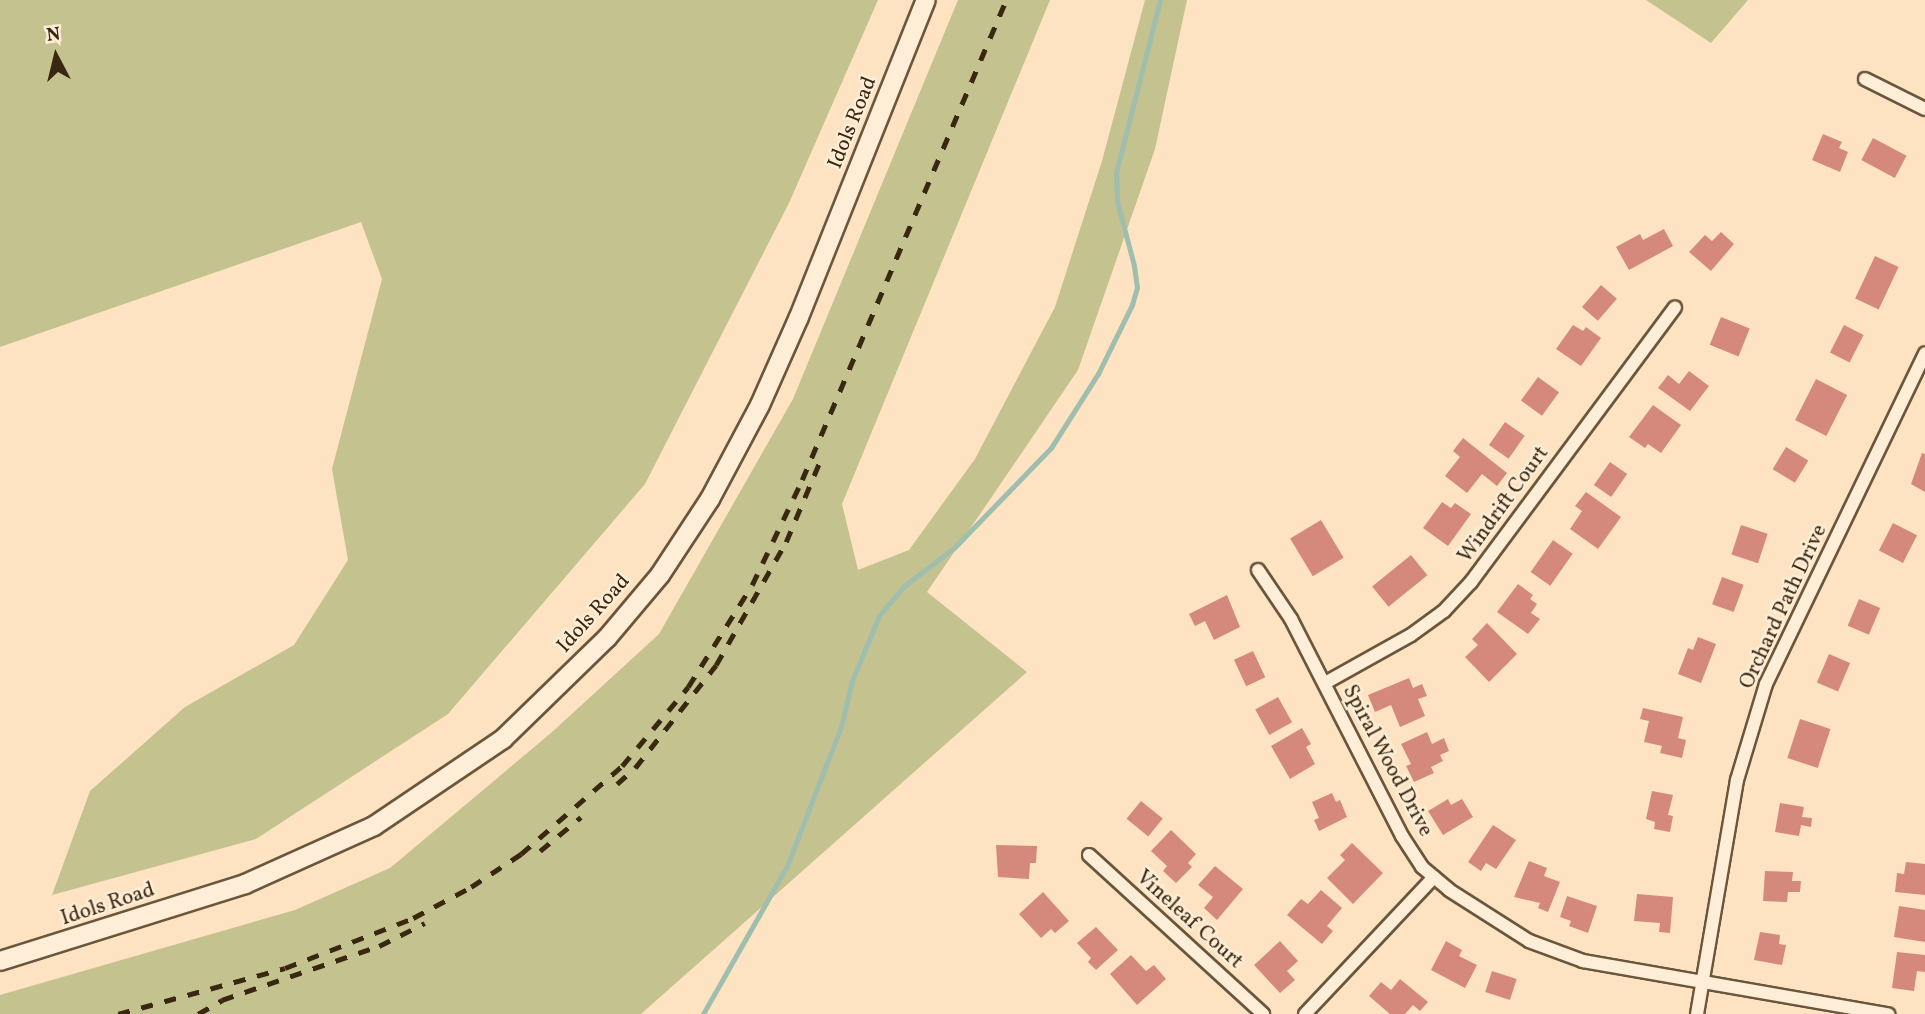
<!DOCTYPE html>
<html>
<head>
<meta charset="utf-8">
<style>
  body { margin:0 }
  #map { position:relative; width:1925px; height:1014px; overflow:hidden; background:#fde3c1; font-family:Vollkorn,serif }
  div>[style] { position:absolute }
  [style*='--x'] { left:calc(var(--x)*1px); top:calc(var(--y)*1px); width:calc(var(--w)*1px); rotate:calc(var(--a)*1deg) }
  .green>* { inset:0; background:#c4c28f }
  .stream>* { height:4.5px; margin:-2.25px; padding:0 2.25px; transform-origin:2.25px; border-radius:2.25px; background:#a0beae }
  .building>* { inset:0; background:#d5897c; transform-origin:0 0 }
  .roads { filter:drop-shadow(2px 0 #6b563c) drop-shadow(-2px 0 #6b563c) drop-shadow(0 2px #6b563c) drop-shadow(0 -2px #6b563c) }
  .minor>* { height:12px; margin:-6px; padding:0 6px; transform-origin:6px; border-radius:6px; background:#feedd7 }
  .secondary>* { height:18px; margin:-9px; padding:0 9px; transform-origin:9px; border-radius:9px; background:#feedd7 }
  .rail>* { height:4.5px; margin-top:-2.25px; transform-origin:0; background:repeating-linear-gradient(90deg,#3a2710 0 12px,transparent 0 24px) }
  span { translate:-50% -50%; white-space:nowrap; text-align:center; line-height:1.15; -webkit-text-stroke:5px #feedd7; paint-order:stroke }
  .street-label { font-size:21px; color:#3a2710 }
  .north { position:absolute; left:21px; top:21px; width:70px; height:70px; -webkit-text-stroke:5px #feedd7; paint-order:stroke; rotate:353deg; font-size:19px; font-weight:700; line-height:28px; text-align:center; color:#3a2710 }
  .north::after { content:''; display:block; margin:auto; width:24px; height:32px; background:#3a2710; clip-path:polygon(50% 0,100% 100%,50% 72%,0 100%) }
</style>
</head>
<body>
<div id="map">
  <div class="green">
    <div style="clip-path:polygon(0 0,878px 0,789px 203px,645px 484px,448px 714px,256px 839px,52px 895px,90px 791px,185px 707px,294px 645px,348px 560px,332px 469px,382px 279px,361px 222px,0 347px)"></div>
    <div style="clip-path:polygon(958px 0,1050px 0,842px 504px,858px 570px,909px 550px,975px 459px,1055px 307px,1102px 161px,1145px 0,1187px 0,1155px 149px,1078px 370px,927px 592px,1027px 672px,641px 1014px,0 1014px,0 995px,295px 910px,390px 868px,551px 733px,659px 634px,793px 399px)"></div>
    <div style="clip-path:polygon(1646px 0,1748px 0,1711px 43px)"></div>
  </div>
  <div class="stream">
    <div style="--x:703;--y:1014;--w:170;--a:-60.4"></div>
    <div style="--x:787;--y:866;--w:149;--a:-68.8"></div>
    <div style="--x:841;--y:727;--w:47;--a:-76.6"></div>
    <div style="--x:852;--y:681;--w:70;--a:-67.4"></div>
    <div style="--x:879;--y:616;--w:38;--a:-50"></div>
    <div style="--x:903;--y:587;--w:64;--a:-37.4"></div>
    <div style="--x:954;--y:548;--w:139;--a:-45.9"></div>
    <div style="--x:1051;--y:448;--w:88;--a:-57.6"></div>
    <div style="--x:1098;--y:374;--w:77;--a:-63.8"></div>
    <div style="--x:1132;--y:305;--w:18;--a:-74"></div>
    <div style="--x:1137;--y:288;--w:22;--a:-98"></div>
    <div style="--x:1134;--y:266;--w:67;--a:-104.7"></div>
    <div style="--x:1117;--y:201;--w:28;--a:-92"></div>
    <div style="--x:1116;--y:173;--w:179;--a:-75.7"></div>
  </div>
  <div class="building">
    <div style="clip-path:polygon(1823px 134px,1842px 142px,1839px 148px,1848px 152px,1840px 172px,1812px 160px)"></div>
    <div style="left:1873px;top:138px;width:38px;height:25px;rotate:28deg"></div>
    <div style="clip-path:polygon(1664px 229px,1673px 246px,1629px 270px,1616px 247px,1640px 234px,1643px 240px)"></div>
    <div style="clip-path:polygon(1721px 232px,1734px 244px,1711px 271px,1689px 252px,1705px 235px,1712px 241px)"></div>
    <div style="left:1875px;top:256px;width:26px;height:47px;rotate:25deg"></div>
    <div style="left:1601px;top:285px;width:21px;height:29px;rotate:41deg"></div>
    <div style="left:1721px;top:317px;width:31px;height:30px;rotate:22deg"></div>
    <div style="clip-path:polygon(1573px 325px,1583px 331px,1586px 327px,1601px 338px,1581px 366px,1556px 349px)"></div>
    <div style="left:1844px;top:325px;width:22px;height:31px;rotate:27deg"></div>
    <div style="clip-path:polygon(1689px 371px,1709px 386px,1690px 411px,1658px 388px,1668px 375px,1679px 384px)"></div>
    <div style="left:1538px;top:377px;width:26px;height:29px;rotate:36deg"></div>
    <div style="left:1816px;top:379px;width:35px;height:46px;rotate:27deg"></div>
    <div style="clip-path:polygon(1653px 405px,1681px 425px,1661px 453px,1648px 444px,1645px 448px,1629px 437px)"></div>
    <div style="left:1505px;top:422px;width:24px;height:28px;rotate:35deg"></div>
    <div style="clip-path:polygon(1463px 438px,1507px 473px,1497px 486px,1482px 474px,1467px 493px,1445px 476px,1460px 457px,1453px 451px)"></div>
    <div style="left:1786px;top:447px;width:26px;height:26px;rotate:31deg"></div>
    <div style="clip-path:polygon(1922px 453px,1925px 454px,1925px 492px,1911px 484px)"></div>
    <div style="left:1610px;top:462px;width:21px;height:28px;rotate:35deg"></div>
    <div style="clip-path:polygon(1586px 492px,1621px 517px,1598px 549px,1570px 529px,1582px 511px,1575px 506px)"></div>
    <div style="clip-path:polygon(1442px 502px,1451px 508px,1455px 503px,1471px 514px,1448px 546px,1423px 528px)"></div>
    <div style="left:1321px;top:520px;width:44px;height:36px;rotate:59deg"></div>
    <div style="left:1893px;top:523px;width:27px;height:31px;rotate:27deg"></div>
    <div style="left:1741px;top:525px;width:28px;height:31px;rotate:18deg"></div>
    <div style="left:1553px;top:540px;width:24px;height:39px;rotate:35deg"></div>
    <div style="left:1411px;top:555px;width:26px;height:50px;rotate:51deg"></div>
    <div style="left:1722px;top:577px;width:23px;height:29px;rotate:20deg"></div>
    <div style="clip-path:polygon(1518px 584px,1533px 595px,1530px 599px,1537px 604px,1531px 613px,1540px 619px,1528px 634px,1497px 612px)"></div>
    <div style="clip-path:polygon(1227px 595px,1240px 627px,1214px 640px,1205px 621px,1195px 626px,1189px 614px)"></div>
    <div style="left:1859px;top:599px;width:23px;height:29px;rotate:23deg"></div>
    <div style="clip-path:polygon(1487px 623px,1517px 654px,1489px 682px,1465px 657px,1478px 645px,1472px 639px)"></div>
    <div style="clip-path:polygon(1698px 637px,1716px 644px,1701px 683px,1678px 674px,1688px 648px,1693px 650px)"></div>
    <div style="left:1253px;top:651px;width:29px;height:21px;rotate:65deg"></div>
    <div style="left:1829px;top:654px;width:23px;height:31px;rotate:23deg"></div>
    <div style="clip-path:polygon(1409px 678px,1413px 688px,1422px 684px,1427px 696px,1418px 699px,1425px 716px,1400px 727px,1391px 705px,1375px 712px,1368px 695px)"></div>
    <div style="left:1278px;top:697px;width:29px;height:26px;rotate:61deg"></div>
    <div style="clip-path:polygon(1643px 708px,1683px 717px,1678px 738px,1686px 740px,1682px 758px,1660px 753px,1662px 746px,1644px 742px,1649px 721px,1640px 719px)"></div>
    <div style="left:1800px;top:719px;width:32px;height:41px;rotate:18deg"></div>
    <div style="clip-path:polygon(1302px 728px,1311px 744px,1306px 747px,1315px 764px,1290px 779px,1271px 746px)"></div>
    <div style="clip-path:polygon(1427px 732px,1432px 744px,1444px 738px,1449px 751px,1440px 755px,1443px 761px,1431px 767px,1434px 773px,1414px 782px,1406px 766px,1411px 764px,1401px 744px)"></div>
    <div style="clip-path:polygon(1652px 791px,1673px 795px,1668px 815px,1673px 816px,1670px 832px,1654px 829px,1655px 822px,1646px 819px)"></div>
    <div style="clip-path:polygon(1332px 793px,1336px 802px,1340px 800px,1347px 817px,1319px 831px,1314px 820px,1319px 818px,1312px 802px)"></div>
    <div style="clip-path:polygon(1448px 799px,1451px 805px,1462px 799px,1473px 817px,1443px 835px,1428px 811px)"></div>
    <div style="left:1141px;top:801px;width:28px;height:23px;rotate:39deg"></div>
    <div style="clip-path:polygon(1780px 803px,1804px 807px,1802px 817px,1812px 818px,1811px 827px,1801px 825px,1799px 836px,1775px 832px)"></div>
    <div style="clip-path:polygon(1493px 825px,1516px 840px,1496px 869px,1486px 863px,1481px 871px,1468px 862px)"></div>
    <div style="clip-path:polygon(1171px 830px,1196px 854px,1188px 863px,1192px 867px,1176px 883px,1163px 871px,1167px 866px,1151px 851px)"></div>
    <div style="clip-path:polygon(1352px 843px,1383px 873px,1353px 904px,1327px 878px,1345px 860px,1340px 855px)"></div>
    <div style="clip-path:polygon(996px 845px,1037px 846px,1036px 863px,1030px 863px,1029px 879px,998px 877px)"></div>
    <div style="clip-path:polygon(1529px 861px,1547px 868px,1544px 876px,1560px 882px,1548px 912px,1538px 908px,1540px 903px,1514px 897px)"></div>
    <div style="clip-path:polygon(1906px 862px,1925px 864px,1925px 895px,1895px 892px,1897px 873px,1904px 874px)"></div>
    <div style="clip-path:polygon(1215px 866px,1243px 889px,1217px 920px,1204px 908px,1213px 897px,1198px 885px)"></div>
    <div style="clip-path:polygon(1765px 871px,1793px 872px,1792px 881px,1801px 881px,1800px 892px,1788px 892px,1787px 902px,1763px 901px)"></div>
    <div style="clip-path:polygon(1321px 890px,1342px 908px,1327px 926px,1333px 931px,1322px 944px,1287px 915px,1301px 899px,1308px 904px)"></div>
    <div style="clip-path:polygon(1043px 892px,1069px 921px,1055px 933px,1051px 929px,1041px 938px,1019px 914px)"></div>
    <div style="clip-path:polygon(1637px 894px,1673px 897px,1670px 933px,1659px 932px,1660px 923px,1634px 921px)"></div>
    <div style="clip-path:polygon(1567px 896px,1597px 906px,1588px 933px,1569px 926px,1571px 921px,1560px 917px)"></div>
    <div style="clip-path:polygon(1899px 906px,1925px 910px,1925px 942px,1894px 937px)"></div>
    <div style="clip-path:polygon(1096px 927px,1118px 950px,1096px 970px,1088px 962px,1091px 958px,1077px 943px)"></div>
    <div style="clip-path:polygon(1760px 932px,1780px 935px,1779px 944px,1786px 945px,1782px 965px,1754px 960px)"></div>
    <div style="clip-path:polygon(1280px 941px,1298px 961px,1287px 971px,1295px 980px,1280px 993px,1254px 965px)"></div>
    <div style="clip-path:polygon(1446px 941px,1462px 950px,1459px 956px,1477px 965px,1465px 988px,1431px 970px)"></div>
    <div style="clip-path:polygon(1897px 952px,1925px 955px,1925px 972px,1917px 971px,1914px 991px,1892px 988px)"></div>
    <div style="clip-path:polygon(1131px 955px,1146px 971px,1154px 965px,1166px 979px,1137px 1005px,1110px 974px)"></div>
    <div style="left:1492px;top:971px;width:26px;height:22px;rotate:18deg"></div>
    <div style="clip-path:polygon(1400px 979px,1428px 1002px,1420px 1011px,1413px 1005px,1405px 1014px,1390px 1014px,1369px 996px,1381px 982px,1391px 990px)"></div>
  </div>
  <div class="roads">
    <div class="minor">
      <div style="--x:1865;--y:79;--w:67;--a:26.6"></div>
      <div style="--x:1258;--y:570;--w:59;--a:56"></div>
      <div style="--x:1291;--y:619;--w:244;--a:62.9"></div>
      <div style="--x:1402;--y:836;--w:37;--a:57"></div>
      <div style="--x:1422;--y:867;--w:35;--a:40"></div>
      <div style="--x:1449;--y:890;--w:95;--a:32.5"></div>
      <div style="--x:1529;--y:941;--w:58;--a:20.3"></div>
      <div style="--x:1583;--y:961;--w:310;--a:9.9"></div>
      <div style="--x:1325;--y:683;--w:98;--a:-29.2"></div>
      <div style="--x:1411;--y:635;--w:41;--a:-36"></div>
      <div style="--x:1444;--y:611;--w:40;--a:-47"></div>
      <div style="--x:1471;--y:582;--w:342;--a:-53.4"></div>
      <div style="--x:1089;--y:855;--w:236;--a:42.4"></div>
      <div style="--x:1305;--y:1014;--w:188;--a:-46.7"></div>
      <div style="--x:1697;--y:1014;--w:237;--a:-80.3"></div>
      <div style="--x:1737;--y:780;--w:100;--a:-73.2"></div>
      <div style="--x:1766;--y:684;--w:367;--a:-64.3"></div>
    </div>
    <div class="secondary">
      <div style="--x:0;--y:961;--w:257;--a:-17.4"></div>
      <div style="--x:245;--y:884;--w:141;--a:-24.2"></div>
      <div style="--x:374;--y:826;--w:156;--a:-34"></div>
      <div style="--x:503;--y:739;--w:145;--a:-44.2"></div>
      <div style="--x:607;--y:638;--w:82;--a:-49.9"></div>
      <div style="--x:660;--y:575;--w:91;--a:-56.7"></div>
      <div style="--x:710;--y:499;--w:106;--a:-62"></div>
      <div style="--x:760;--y:405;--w:96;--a:-66.1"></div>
      <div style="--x:799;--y:317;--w:341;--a:-68.2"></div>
    </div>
  </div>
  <div class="rail">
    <div style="--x:617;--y:784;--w:24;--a:-42"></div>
    <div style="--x:635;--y:768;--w:131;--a:-51.8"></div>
    <div style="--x:716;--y:665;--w:142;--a:-60.4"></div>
    <div style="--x:786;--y:542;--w:88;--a:-67.2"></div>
    <div style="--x:540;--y:851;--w:53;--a:-39.7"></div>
    <div style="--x:118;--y:1014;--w:173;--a:-15.4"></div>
    <div style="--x:285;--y:968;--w:137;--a:-21.3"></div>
    <div style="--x:413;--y:918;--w:66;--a:-28.1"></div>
    <div style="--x:471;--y:887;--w:60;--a:-33.4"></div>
    <div style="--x:521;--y:854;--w:134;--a:-41.1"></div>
    <div style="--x:622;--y:766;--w:103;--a:-50.1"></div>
    <div style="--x:688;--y:687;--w:120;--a:-57.9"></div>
    <div style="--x:752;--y:585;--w:116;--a:-64.5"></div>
    <div style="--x:802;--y:480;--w:522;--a:-66.97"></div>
    <div style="--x:198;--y:1014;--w:28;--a:-30"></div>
    <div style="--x:222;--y:1000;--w:166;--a:-19"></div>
    <div style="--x:379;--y:946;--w:51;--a:-26.6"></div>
  </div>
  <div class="street-label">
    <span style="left:853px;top:123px;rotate:-68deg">Idols Road</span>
    <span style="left:1504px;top:505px;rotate:-54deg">Windrift Court</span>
    <span style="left:1784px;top:607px;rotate:-65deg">Orchard Path Drive</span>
    <span style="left:594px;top:614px;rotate:-48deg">Idols Road</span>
    <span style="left:1387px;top:761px;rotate:62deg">Spiral Wood Drive</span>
    <span style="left:108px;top:905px;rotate:-18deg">Idols Road</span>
    <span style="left:1189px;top:920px;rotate:42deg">Vineleaf Court</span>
  </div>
  <div class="north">N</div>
</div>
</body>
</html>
